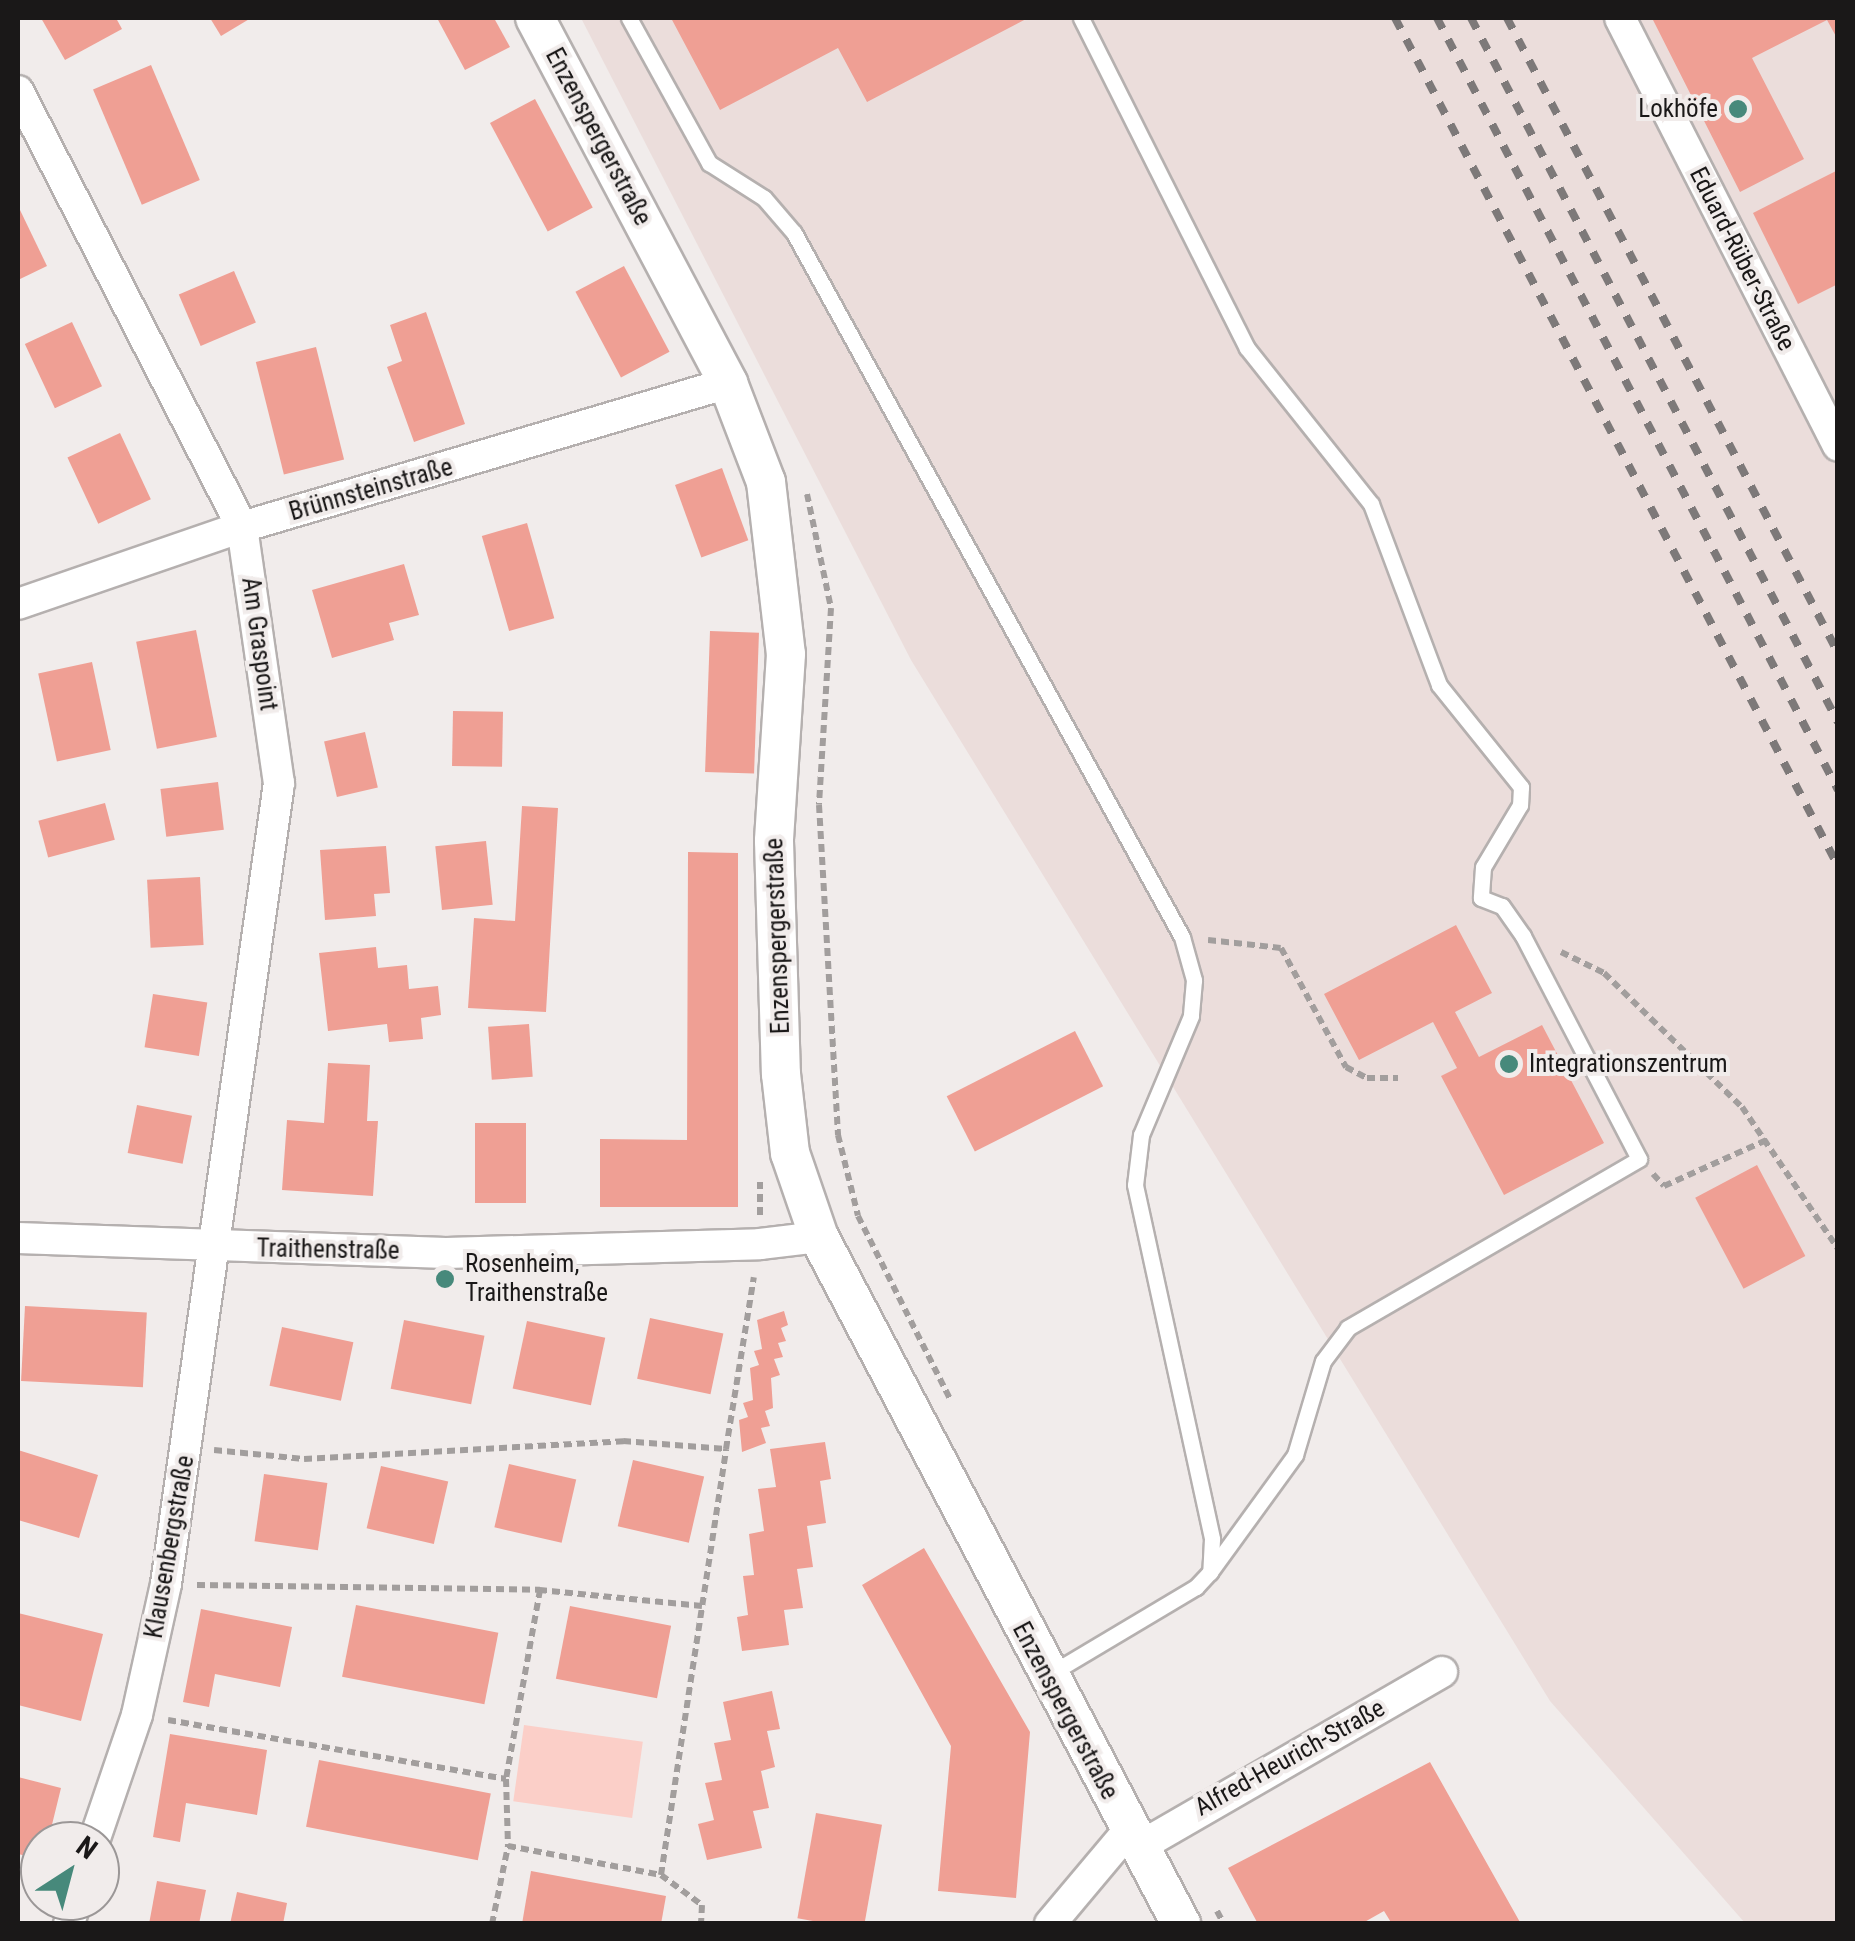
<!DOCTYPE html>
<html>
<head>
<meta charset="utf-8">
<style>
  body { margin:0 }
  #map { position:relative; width:1855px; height:1941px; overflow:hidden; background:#f1eceb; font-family:"Roboto Condensed",sans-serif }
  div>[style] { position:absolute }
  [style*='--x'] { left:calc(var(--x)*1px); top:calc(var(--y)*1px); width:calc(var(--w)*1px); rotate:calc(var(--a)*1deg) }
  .built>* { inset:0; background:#ebdddb }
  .green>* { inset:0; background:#fbcfc8; transform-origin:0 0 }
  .building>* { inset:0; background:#ef9f94; transform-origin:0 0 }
  .path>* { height:6px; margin-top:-3px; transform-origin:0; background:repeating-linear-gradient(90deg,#a29e9d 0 8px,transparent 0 13px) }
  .roads { filter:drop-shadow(2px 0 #b5b0af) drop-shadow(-2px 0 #b5b0af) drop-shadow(0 2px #b5b0af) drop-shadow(0 -2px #b5b0af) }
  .service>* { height:15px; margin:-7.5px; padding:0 7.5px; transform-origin:7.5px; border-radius:7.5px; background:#fff }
  .minor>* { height:30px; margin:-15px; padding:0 15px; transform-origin:15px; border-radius:15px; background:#fff }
  .tertiary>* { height:38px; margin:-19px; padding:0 19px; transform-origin:19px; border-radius:19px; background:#fff }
  .rail>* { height:8px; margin-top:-4px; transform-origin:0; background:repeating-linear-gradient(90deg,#7d7979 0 12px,transparent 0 24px) }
  .dots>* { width:28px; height:28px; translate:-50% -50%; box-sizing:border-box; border:5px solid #f1eceb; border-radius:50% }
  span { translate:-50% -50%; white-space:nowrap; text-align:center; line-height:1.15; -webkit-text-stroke:8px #f1eceb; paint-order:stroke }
  .poi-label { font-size:25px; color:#1a1818 }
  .right { translate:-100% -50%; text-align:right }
  .left { translate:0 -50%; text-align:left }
  .street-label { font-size:25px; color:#1a1818 }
  .frame { position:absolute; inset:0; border:20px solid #1a1818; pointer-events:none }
  .north { position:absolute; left:20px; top:1821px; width:100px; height:100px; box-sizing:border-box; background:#f1eceb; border:2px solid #9b9797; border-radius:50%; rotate:36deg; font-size:28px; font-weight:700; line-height:40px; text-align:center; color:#1a1818 }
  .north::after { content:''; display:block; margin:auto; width:35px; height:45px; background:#47897b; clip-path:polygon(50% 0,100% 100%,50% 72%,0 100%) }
</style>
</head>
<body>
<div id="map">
  <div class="built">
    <div style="clip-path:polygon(581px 18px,1837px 18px,1837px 1923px,1745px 1923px,1550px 1701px,911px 660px)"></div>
  </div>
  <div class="green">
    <div style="left:524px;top:1725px;width:120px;height:77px;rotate:8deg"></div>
  </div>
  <div class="building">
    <div style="clip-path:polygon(41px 18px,116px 18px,122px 29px,65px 60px)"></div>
    <div style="clip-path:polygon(210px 18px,251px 18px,221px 36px)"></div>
    <div style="clip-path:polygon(437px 18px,494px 18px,510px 47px,465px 70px)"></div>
    <div style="clip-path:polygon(671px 18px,1028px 18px,867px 102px,838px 48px,720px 110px)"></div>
    <div style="clip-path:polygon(1652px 18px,1838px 18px,1838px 40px,1827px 20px,1752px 58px,1804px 159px,1740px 192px)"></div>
    <div style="left:151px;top:65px;width:125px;height:63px;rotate:67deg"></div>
    <div style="left:535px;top:99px;width:123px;height:51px;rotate:62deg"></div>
    <div style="clip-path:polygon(1838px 170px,1838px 284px,1798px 304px,1753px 213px)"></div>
    <div style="clip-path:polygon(20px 210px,47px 266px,18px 280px,18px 211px)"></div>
    <div style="left:624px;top:266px;width:97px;height:55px;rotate:62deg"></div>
    <div style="left:234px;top:271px;width:56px;height:60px;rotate:67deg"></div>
    <div style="clip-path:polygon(426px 312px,465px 424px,414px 442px,387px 367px,402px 361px,390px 325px)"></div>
    <div style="left:72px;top:322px;width:71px;height:52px;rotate:65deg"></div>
    <div style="left:316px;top:347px;width:116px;height:62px;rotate:76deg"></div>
    <div style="left:120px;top:433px;width:73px;height:58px;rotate:65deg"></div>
    <div style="left:722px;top:468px;width:77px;height:50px;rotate:70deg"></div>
    <div style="left:527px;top:523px;width:99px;height:47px;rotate:74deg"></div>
    <div style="clip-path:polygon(404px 564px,419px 615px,389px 623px,394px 640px,332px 658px,312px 590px)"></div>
    <div style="left:196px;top:630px;width:109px;height:61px;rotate:79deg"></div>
    <div style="left:710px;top:631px;width:49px;height:141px;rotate:2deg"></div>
    <div style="left:92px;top:662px;width:90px;height:55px;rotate:78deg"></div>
    <div style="left:453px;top:711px;width:50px;height:55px;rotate:1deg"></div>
    <div style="left:365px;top:732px;width:57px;height:42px;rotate:77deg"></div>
    <div style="left:218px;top:782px;width:48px;height:58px;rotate:83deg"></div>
    <div style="left:105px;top:803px;width:38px;height:69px;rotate:75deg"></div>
    <div style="clip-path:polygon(522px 806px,558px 808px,546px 1012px,468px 1008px,474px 918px,515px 921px)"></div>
    <div style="left:486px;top:841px;width:64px;height:51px;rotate:84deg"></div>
    <div style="clip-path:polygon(386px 846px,390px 893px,374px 894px,376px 916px,325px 920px,320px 850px)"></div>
    <div style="clip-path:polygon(688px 852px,738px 853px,738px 1207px,600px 1207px,600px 1139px,687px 1140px)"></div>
    <div style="left:200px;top:877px;width:68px;height:53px;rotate:87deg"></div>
    <div style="clip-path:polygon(1456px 925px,1492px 993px,1455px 1012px,1479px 1057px,1542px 1025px,1604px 1143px,1504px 1195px,1441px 1076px,1457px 1068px,1433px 1022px,1359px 1060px,1324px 994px)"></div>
    <div style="clip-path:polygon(376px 947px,378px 968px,407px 965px,409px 989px,438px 986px,441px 1015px,421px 1018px,423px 1039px,389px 1042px,387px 1024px,328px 1031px,319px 953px)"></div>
    <div style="left:153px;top:994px;width:55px;height:54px;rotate:9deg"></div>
    <div style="left:529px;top:1024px;width:53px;height:41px;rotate:86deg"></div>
    <div style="left:1075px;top:1031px;width:62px;height:144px;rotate:63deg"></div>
    <div style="clip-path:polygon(328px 1063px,370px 1065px,367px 1121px,378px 1121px,373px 1196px,282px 1190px,287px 1120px,324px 1123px)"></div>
    <div style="left:137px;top:1105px;width:56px;height:49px;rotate:11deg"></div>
    <div style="left:475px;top:1123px;width:51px;height:80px"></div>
    <div style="left:1757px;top:1165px;width:103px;height:70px;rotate:62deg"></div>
    <div style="left:25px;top:1306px;width:122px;height:75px;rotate:3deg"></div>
    <div style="clip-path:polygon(784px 1311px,788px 1325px,781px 1328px,786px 1341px,778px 1343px,783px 1357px,774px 1359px,780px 1375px,771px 1378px,773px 1408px,765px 1411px,770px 1426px,761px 1428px,766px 1443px,742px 1452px,739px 1420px,748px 1417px,743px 1403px,753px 1400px,750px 1368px,759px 1365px,754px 1351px,762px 1349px,757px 1320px)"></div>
    <div style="left:650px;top:1318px;width:75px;height:62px;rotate:12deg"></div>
    <div style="left:404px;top:1320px;width:82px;height:70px;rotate:11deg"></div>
    <div style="left:527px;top:1321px;width:80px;height:69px;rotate:12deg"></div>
    <div style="left:282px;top:1327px;width:73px;height:60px;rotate:12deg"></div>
    <div style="clip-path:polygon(825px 1442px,831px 1479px,820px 1481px,826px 1523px,807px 1526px,813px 1567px,797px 1569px,803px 1608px,784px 1610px,789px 1645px,742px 1651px,737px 1617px,748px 1615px,743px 1576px,754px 1575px,749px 1534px,764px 1531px,758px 1489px,776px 1487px,770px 1449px)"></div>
    <div style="clip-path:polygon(18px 1450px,98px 1475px,79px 1538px,18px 1520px)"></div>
    <div style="left:633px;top:1460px;width:73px;height:68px;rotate:13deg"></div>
    <div style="left:509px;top:1464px;width:69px;height:65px;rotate:13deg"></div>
    <div style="left:381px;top:1466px;width:69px;height:64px;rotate:13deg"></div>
    <div style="left:264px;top:1474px;width:64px;height:68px;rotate:8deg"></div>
    <div style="clip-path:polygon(924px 1548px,1030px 1732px,1016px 1898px,938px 1891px,951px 1746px,862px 1585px)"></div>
    <div style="left:356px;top:1605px;width:145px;height:73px;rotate:11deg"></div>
    <div style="left:570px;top:1606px;width:103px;height:74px;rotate:11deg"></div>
    <div style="clip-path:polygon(201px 1609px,292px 1627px,280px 1687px,215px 1674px,209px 1707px,183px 1702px)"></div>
    <div style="clip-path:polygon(18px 1613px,103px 1634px,81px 1721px,18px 1705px)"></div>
    <div style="clip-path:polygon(772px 1691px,780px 1729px,767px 1731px,775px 1767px,761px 1771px,769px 1808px,753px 1811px,762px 1848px,707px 1860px,698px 1824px,714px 1820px,705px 1783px,722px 1780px,714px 1743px,731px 1740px,723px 1702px)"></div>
    <div style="clip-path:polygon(170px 1734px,267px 1750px,257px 1815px,186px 1803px,180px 1842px,153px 1837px)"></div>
    <div style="left:319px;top:1760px;width:175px;height:68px;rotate:11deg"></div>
    <div style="clip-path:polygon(1430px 1762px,1521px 1924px,1392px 1924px,1384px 1911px,1361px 1924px,1258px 1924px,1228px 1868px)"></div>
    <div style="clip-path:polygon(18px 1777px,61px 1788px,48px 1841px,40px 1841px,40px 1859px,18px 1854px)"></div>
    <div style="left:816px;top:1813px;width:67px;height:107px;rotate:10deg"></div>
    <div style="clip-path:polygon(531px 1871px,666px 1896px,661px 1924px,522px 1924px)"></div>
    <div style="clip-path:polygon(157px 1881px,206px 1890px,199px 1924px,149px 1924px)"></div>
    <div style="clip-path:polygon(237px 1892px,287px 1903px,283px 1924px,230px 1924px)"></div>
  </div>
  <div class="path">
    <div style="--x:807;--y:494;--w:116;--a:78.1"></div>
    <div style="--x:831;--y:608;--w:197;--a:93.5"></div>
    <div style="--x:819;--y:805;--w:331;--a:86.7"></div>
    <div style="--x:838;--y:1135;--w:83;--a:76.1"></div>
    <div style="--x:858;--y:1216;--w:205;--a:63.3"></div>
    <div style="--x:1208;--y:940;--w:73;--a:6.3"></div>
    <div style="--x:1281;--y:948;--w:136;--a:61.4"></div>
    <div style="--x:1346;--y:1067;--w:24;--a:28"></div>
    <div style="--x:1367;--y:1078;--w:31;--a:0"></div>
    <div style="--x:1561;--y:952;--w:48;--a:26"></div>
    <div style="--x:1604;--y:973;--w:192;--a:44.2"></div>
    <div style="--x:1742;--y:1107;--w:171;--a:55.9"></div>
    <div style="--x:1653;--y:1174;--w:16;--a:47"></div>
    <div style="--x:1664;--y:1186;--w:113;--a:-24.1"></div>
    <div style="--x:760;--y:1215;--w:33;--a:-90"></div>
    <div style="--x:214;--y:1450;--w:90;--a:5.7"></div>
    <div style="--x:304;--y:1459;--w:320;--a:-3.2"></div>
    <div style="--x:623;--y:1441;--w:103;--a:4.4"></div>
    <div style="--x:726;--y:1449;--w:174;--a:-80.8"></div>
    <div style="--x:197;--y:1585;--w:343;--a:0.8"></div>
    <div style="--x:702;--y:1606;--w:163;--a:-174.4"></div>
    <div style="--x:540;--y:1590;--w:192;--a:100.2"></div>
    <div style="--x:506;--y:1779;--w:67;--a:88.3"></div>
    <div style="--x:508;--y:1846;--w:156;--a:10.7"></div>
    <div style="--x:661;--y:1875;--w:431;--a:-81.3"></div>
    <div style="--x:168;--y:1720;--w:343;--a:9.9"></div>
    <div style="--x:661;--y:1875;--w:51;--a:36.2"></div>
    <div style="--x:702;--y:1905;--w:19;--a:93"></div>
    <div style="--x:1217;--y:1911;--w:15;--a:62"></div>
    <div style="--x:492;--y:1924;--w:80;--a:-78.4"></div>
  </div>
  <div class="roads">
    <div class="service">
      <div style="--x:629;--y:18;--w:166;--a:61.1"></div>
      <div style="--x:709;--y:163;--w:65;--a:32.5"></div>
      <div style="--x:764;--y:198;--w:46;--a:49.4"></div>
      <div style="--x:794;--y:233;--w:804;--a:61.14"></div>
      <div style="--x:1182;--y:937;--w:45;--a:74.4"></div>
      <div style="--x:1194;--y:980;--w:36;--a:95"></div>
      <div style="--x:1191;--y:1016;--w:129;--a:112.8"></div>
      <div style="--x:1141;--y:1135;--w:50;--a:96.8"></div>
      <div style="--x:1135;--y:1185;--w:362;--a:77.7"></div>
      <div style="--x:1212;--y:1539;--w:33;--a:93"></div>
      <div style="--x:1210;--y:1572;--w:21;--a:133"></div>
      <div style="--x:1196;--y:1587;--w:170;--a:149.2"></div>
      <div style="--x:1081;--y:18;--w:369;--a:63.3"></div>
      <div style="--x:1247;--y:348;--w:199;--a:51.5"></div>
      <div style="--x:1371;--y:504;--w:193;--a:69.4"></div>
      <div style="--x:1439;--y:685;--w:131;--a:51.2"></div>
      <div style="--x:1521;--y:787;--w:18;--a:93"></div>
      <div style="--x:1520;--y:805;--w:72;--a:120.8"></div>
      <div style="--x:1483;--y:867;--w:31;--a:94"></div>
      <div style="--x:1481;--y:898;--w:22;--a:21"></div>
      <div style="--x:1502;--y:906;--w:37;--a:55"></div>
      <div style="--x:1523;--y:936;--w:251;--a:62.5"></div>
      <div style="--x:1639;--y:1159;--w:337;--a:149.9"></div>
      <div style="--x:1348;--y:1328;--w:41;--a:127.1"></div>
      <div style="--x:1323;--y:1361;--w:98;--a:106.6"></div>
      <div style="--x:1295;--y:1455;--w:145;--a:126"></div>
    </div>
    <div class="minor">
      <div style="--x:1620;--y:18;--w:480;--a:63"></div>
      <div style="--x:18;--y:91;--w:490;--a:62.8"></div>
      <div style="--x:242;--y:527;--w:259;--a:81.8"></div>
      <div style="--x:279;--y:783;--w:809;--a:98.03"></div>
      <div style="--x:166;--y:1584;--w:134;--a:102.5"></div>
      <div style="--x:137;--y:1715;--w:133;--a:108.8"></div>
      <div style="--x:18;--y:604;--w:237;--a:-19"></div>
      <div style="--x:242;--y:527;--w:507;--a:-16.5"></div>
      <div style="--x:18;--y:1238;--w:428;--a:2"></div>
      <div style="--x:446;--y:1253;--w:314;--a:-1.6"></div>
      <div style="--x:760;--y:1244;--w:59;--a:-6.8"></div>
      <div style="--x:1139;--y:1847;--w:350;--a:-30"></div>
      <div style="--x:69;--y:1924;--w:24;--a:-73"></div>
      <div style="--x:1050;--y:1924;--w:123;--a:-50"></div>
    </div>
    <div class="tertiary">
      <div style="--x:535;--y:18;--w:413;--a:62.1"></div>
      <div style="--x:728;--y:383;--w:106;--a:69"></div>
      <div style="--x:766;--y:482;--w:173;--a:83.4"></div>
      <div style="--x:786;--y:654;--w:187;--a:93.7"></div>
      <div style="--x:774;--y:841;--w:233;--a:88.3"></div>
      <div style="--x:781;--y:1074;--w:80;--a:83.5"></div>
      <div style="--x:790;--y:1153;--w:89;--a:71"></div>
      <div style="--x:819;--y:1237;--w:777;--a:62.21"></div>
    </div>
  </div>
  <div class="rail">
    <div style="--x:1395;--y:18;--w:957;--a:62.42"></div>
    <div style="--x:1437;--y:18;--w:870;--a:62.55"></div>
    <div style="--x:1471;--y:18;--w:794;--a:62.47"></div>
    <div style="--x:1507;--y:18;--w:716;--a:62.47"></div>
  </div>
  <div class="dots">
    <div style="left:1738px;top:109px;background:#47897b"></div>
    <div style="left:1509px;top:1064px;background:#47897b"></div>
    <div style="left:445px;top:1279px;background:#47897b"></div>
  </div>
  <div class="poi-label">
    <span class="right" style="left:1718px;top:109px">Lokhöfe</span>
    <span class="left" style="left:1529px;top:1064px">Integrationszentrum</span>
    <span class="left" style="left:465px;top:1279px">Rosenheim,<br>Traithenstraße</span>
  </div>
  <div class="street-label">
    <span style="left:598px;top:137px;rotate:62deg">Enzenspergerstraße</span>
    <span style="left:1742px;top:259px;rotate:63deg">Eduard-Rüber-Straße</span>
    <span style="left:371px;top:490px;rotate:-16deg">Brünnsteinstraße</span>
    <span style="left:259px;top:644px;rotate:82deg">Am Graspoint</span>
    <span style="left:778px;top:936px;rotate:-92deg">Enzenspergerstraße</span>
    <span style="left:328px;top:1250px;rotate:1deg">Traithenstraße</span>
    <span style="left:170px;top:1547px;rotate:-80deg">Klausenbergstraße</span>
    <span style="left:1065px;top:1711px;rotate:62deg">Enzenspergerstraße</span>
    <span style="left:1290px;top:1758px;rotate:-29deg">Alfred-Heurich-Straße</span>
  </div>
  <div class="frame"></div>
  <div class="north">N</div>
</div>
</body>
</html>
